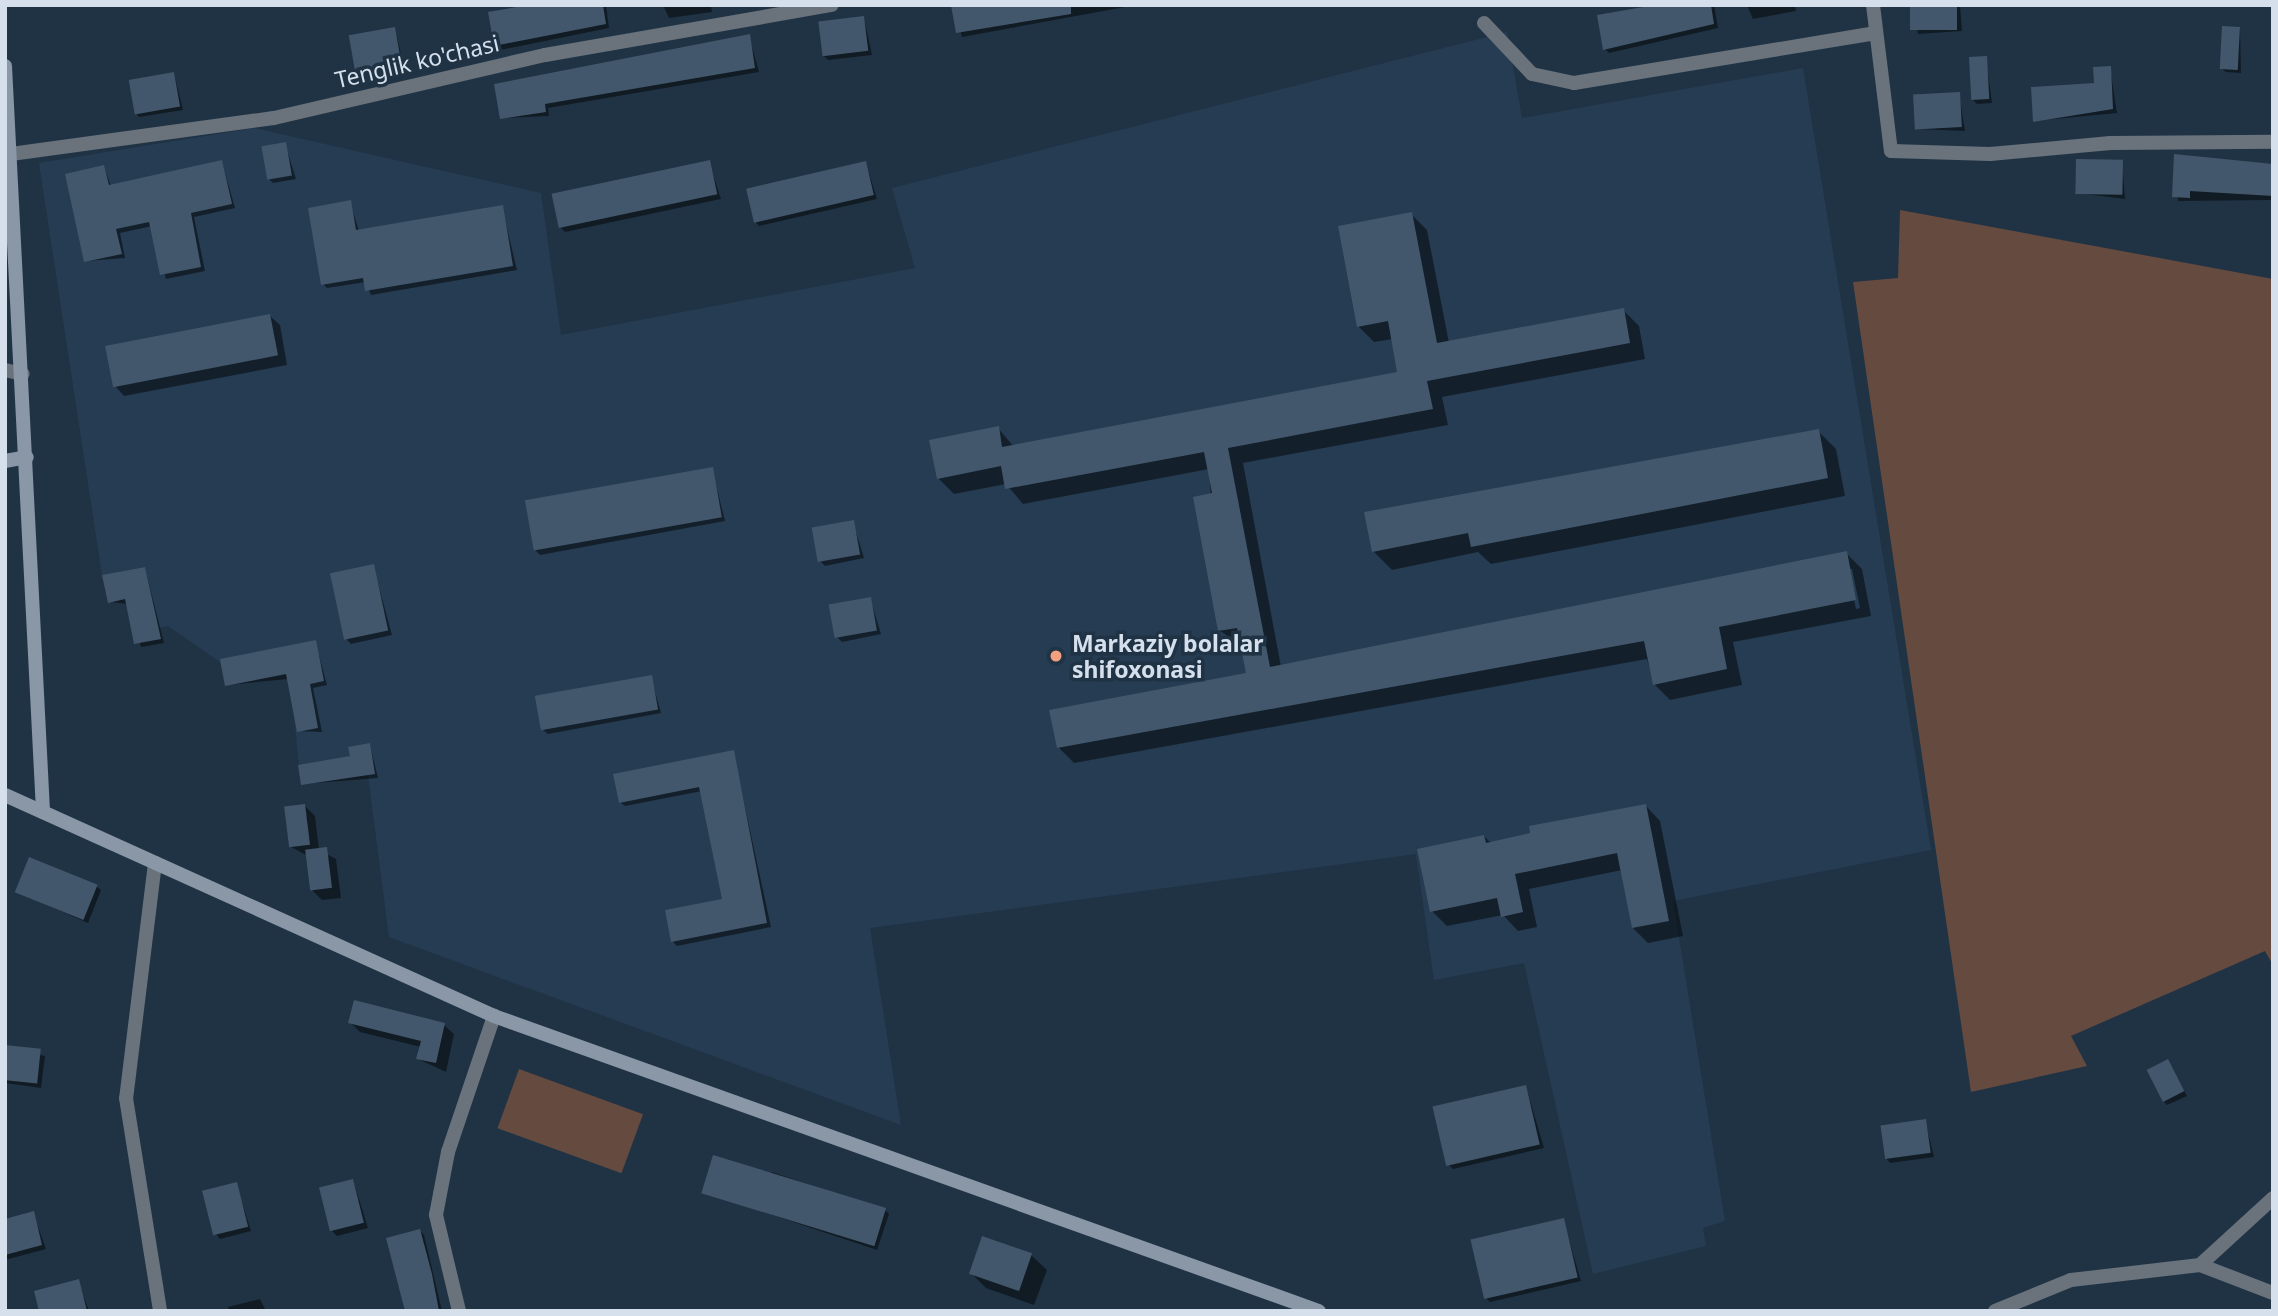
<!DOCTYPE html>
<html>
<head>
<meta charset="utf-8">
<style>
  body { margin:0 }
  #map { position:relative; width:2278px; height:1316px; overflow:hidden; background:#203345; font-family:"Noto Sans",sans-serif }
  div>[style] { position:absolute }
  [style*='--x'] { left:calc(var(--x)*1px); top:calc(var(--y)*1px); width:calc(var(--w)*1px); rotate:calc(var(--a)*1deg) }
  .built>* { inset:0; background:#253c53 }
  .green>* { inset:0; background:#644a3f; transform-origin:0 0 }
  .shadow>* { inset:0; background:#0007 }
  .building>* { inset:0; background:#43576c; transform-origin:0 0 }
  .street>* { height:14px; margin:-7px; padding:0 7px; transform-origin:7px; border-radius:7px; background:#6a737c }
  .secondary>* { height:14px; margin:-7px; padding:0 7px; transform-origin:7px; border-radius:7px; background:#8997a7 }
  .dots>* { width:19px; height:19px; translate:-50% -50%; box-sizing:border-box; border:4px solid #203345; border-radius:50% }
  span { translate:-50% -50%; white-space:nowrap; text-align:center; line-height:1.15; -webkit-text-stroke:7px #203345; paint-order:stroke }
  .street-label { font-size:23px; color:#d5e0ec }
  .poi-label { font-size:23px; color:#d5e0ec; font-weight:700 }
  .left { translate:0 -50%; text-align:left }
  .frame { position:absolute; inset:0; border:7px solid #d5e0ec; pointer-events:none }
</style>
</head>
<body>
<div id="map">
  <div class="built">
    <div style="clip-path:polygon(1507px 32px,1522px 118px,1803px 68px,1931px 850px,1673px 901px,1725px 1221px,1703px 1228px,1706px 1246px,1593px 1274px,1524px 963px,1434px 980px,1416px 854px,870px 928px,901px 1125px,389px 937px,368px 775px,301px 785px,290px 674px,225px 686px,220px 662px,168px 626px,158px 628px,145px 567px,102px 575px,39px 163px,254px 128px,541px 193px,561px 335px,915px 268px,892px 188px)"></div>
  </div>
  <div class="green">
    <div style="clip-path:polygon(1900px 210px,2273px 279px,2273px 965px,2265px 951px,2071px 1036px,2087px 1066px,1971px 1092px,1853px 282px,1898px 278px)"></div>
    <div style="left:519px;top:1069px;width:132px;height:63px;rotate:20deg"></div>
  </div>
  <div class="shadow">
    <div style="clip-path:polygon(529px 5px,606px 5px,609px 28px,500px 50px,495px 45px)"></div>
    <div style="clip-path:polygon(663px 5px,711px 5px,712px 12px,669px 18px)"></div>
    <div style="clip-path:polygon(953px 5px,1136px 5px,962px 37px)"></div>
    <div style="clip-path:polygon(1665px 5px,1714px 5px,1718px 28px,1609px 53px,1605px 49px)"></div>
    <div style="clip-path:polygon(1747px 5px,1795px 5px,1796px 11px,1753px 19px)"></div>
    <div style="clip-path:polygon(1912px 5px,1960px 5px,1962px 31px,1918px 34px)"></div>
    <div style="clip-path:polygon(864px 18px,872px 55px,828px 60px,824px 56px)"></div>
    <div style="clip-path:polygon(2240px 28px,2241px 73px,2226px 72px,2221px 68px)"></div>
    <div style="clip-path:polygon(395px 29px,404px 66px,361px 72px,356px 68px)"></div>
    <div style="clip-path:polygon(749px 36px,759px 72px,548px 108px,549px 116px,501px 118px)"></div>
    <div style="clip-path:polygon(1986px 58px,1992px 103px,1977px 104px,1972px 99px)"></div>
    <div style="clip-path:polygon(2110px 68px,2117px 113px,2034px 121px,2095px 85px)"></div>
    <div style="clip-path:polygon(174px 73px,183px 110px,139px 117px,135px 112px)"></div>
    <div style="clip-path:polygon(1959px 94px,1965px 131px,1917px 129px)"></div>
    <div style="clip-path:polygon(285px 144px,296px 179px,273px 183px,269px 179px)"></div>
    <div style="clip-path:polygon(2176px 156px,2273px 165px,2273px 200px,2178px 201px)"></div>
    <div style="clip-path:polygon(222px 162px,235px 208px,194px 217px,205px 271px,166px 279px,152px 226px,120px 233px,125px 258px,86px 261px,104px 167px,111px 186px)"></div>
    <div style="clip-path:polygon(709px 162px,721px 199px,565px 232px,561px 228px)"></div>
    <div style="clip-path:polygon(2122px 162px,2125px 199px,2077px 193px)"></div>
    <div style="clip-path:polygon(866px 163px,877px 199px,759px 226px,755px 221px)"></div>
    <div style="clip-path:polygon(350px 202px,359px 231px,502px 207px,517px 270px,371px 295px,366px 282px,327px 288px,323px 284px)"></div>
    <div style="clip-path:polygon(evenodd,1411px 214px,1427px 230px,1449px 343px,1623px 310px,1639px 326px,1645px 359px,1442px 397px,1448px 425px,1243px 463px,1281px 667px,1846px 553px,1862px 569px,1871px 616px,1733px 642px,1742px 685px,1670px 700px,1654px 684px,1647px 659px,1074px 763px,1058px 747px,1248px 674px,1242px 645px,1220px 631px,1209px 469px,1023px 504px,1006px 484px,954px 494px,938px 478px,998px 428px,1014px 447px,1399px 374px,1393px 339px,1374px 342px,1358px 326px,1411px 214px,1848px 569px,1852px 569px,1860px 608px,1856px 609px,1848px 569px)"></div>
    <div style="clip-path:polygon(270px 316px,280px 325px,287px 365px,124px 396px,115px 386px)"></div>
    <div style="clip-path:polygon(1818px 431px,1836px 449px,1845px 496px,1491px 564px,1478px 552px,1392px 570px,1374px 552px,1366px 513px)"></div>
    <div style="clip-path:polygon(712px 469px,725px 521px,540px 555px,535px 550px)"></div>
    <div style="clip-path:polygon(853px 522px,864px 558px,825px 566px,820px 561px)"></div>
    <div style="clip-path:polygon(373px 565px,392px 635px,351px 644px,347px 640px)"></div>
    <div style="clip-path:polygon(145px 568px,164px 643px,141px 647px,128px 604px,110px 602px)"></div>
    <div style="clip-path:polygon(870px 598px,881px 634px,842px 642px,837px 637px)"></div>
    <div style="clip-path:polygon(315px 641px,327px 685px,313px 688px,322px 732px,299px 731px,288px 679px,227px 685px)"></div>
    <div style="clip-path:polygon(651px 677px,661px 713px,548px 734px,543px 730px)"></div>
    <div style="clip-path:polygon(370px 745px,378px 778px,303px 784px,352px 758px)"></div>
    <div style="clip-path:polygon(733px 752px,771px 927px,677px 946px,673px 942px,724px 901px,702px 791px,625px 806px,620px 802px)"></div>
    <div style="clip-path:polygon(1645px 805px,1660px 821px,1683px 936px,1648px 943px,1633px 928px,1622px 870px,1529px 889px,1537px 927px,1518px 931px,1503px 915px,1447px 926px,1432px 911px,1484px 836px,1491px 843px)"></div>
    <div style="clip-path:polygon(305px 806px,315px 816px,319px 850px,336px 859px,341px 898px,322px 900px,312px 890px,308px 856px,291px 847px)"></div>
    <div style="clip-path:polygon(96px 886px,101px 890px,88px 923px,17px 892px)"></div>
    <div style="clip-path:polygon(350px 1022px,444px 1025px,454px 1034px,446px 1072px,418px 1059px,421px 1047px,360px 1032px)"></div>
    <div style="clip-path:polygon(5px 1047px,45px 1056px,41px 1088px,5px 1083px)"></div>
    <div style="clip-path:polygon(2168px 1061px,2187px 1096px,2167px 1105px,2163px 1101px)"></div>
    <div style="clip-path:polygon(1526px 1087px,1544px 1148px,1453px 1169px,1449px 1165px)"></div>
    <div style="clip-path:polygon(1925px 1120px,1934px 1157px,1890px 1163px,1886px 1158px)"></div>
    <div style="clip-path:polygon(772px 1172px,885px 1210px,889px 1214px,877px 1250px,701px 1191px,770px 1179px)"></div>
    <div style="clip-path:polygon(353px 1180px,368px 1228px,337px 1236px,332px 1231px)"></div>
    <div style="clip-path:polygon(236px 1183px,251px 1231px,220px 1239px,216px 1234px)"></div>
    <div style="clip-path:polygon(33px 1213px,46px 1249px,5px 1260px,5px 1221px)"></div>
    <div style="clip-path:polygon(1563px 1220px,1581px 1281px,1490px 1302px,1486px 1298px)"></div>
    <div style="clip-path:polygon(420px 1231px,424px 1235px,442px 1311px,405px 1311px)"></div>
    <div style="clip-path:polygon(983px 1238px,1031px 1255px,1047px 1270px,1034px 1305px,986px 1288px,971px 1273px)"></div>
    <div style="clip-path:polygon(78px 1281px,89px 1311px,40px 1311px)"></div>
    <div style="clip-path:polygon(260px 1299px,266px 1311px,229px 1311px,228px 1307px)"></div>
  </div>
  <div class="building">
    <div style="clip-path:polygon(529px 5px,603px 5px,606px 24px,494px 46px,488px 12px)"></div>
    <div style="clip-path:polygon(951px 5px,1071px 5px,1071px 14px,956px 33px)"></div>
    <div style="clip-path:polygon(1655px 5px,1711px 5px,1714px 24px,1603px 50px,1597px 15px)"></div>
    <div style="left:1910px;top:5px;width:47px;height:25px"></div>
    <div style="left:864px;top:16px;width:35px;height:46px;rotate:83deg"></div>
    <div style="left:2222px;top:26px;width:18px;height:43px;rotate:3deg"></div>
    <div style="left:395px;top:27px;width:36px;height:47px;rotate:80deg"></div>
    <div style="clip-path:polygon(750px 34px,755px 68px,545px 104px,546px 112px,500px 119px,494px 84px)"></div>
    <div style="left:1987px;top:56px;width:43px;height:18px;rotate:87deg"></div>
    <div style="clip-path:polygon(2111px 66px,2113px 109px,2033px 122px,2031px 87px,2094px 83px,2093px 67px)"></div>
    <div style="left:174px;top:72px;width:35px;height:46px;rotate:80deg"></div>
    <div style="left:1960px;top:92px;width:35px;height:47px;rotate:87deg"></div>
    <div style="left:286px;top:142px;width:34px;height:25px;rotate:80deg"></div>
    <div style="clip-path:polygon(2174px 154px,2273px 164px,2273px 196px,2190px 191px,2190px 198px,2172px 197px)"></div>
    <div style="left:2076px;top:159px;width:47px;height:35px;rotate:1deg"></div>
    <div style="clip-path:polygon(222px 160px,232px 204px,191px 213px,201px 267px,160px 275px,149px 222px,116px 229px,122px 254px,84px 262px,65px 174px,104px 165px,109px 185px)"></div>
    <div style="left:710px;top:160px;width:35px;height:162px;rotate:78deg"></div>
    <div style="left:866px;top:161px;width:35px;height:123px;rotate:77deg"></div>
    <div style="clip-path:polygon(351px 200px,356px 230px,503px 205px,513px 266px,365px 291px,363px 278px,321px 285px,308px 208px)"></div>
    <div style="clip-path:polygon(1412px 212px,1437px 343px,1624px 308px,1630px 343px,1427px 381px,1433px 409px,1228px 448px,1270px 667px,1847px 551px,1856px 600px,1719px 627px,1727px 669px,1653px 685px,1644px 641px,1057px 748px,1049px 710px,1246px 673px,1237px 628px,1218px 631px,1193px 497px,1212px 493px,1204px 452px,1005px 489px,1001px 466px,937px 479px,929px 440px,999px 426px,1002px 447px,1397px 372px,1388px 321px,1357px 327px,1338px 226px)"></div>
    <div style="left:270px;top:314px;width:42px;height:168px;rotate:79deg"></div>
    <div style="clip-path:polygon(1819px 429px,1828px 478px,1471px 547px,1468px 533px,1372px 552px,1364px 512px)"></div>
    <div style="left:713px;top:467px;width:51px;height:191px;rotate:80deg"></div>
    <div style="left:854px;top:520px;width:35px;height:43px;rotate:80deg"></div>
    <div style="left:374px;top:564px;width:68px;height:45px;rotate:78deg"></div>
    <div style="clip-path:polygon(145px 567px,161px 639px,134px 644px,125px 599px,108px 603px,102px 575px)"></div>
    <div style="left:871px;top:597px;width:34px;height:43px;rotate:80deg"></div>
    <div style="clip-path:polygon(316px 640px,324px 681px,310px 684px,318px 728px,297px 732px,286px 674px,225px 686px,220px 659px)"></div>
    <div style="left:652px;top:675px;width:35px;height:119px;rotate:80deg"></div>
    <div style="clip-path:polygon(370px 743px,375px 774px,301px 785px,298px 765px,350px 756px,348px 747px)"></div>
    <div style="clip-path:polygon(734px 750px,767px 923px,671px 942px,665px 910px,722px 899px,699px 787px,619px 803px,613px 774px)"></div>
    <div style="left:305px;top:804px;width:41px;height:21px;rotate:83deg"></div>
    <div style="clip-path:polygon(1646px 804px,1669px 921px,1632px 928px,1617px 853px,1515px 874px,1523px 912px,1501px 917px,1497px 898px,1430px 912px,1417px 849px,1484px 835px,1486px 843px,1530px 833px,1529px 826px)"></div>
    <div style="left:327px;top:847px;width:41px;height:22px;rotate:83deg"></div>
    <div style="left:29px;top:857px;width:74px;height:38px;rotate:22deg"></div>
    <div style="clip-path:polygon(354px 1000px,445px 1023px,436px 1063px,416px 1059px,421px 1041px,348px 1023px)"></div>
    <div style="left:5px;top:1045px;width:36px;height:35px;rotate:6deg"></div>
    <div style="left:2168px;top:1059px;width:36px;height:24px;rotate:63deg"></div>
    <div style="left:1526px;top:1085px;width:61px;height:96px;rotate:77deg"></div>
    <div style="left:1926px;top:1119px;width:34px;height:46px;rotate:82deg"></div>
    <div style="left:713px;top:1155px;width:181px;height:40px;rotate:17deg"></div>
    <div style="left:353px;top:1179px;width:45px;height:35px;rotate:76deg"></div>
    <div style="left:237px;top:1182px;width:46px;height:36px;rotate:76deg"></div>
    <div style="clip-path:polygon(34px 1211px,42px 1245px,5px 1255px,5px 1219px)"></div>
    <div style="left:1564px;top:1218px;width:61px;height:96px;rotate:77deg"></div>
    <div style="clip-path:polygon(420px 1229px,432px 1274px,439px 1311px,405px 1311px,386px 1238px)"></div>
    <div style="left:982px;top:1236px;width:53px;height:40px;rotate:19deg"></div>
    <div style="clip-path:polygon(79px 1279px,87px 1311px,39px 1311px,34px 1291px)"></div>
  </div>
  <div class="street">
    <div style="--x:1873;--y:5;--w:147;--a:83"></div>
    <div style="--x:1891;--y:151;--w:99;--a:1.7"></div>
    <div style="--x:1990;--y:154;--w:121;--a:-5.2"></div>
    <div style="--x:2111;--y:143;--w:162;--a:-0.4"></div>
    <div style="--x:1484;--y:23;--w:70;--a:46.7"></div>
    <div style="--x:1532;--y:74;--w:43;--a:12.1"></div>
    <div style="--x:1574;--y:83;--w:306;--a:-9.4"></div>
    <div style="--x:11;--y:154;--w:265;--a:-7.8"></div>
    <div style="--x:274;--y:118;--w:278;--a:-13.1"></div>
    <div style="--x:545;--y:55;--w:291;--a:-9.9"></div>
    <div style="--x:5;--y:370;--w:18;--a:13"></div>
    <div style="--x:155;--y:863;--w:237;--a:97"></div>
    <div style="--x:126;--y:1098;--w:216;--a:80.9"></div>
    <div style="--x:2200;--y:1265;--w:99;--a:-42.5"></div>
    <div style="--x:459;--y:1311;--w:99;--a:-103.5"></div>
    <div style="--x:436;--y:1215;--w:64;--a:-79.2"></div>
    <div style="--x:448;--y:1152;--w:144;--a:-71.3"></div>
    <div style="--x:1995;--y:1311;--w:82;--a:-22.2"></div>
    <div style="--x:2071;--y:1280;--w:130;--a:-6.6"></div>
    <div style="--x:2200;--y:1265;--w:78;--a:21"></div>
  </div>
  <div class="secondary">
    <div style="--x:5;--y:66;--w:747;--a:87.08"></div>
    <div style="--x:5;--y:461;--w:22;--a:-10"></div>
    <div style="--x:5;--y:795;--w:537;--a:24.32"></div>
    <div style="--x:494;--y:1016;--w:876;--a:19.68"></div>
  </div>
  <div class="dots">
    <div style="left:1056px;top:656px;background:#f2a07f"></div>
  </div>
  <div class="street-label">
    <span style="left:417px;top:61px;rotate:-13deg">Tenglik ko'chasi</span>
  </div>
  <div class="poi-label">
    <span class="left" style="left:1072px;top:656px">Markaziy bolalar<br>shifoxonasi</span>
  </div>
  <div class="frame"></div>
</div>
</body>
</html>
